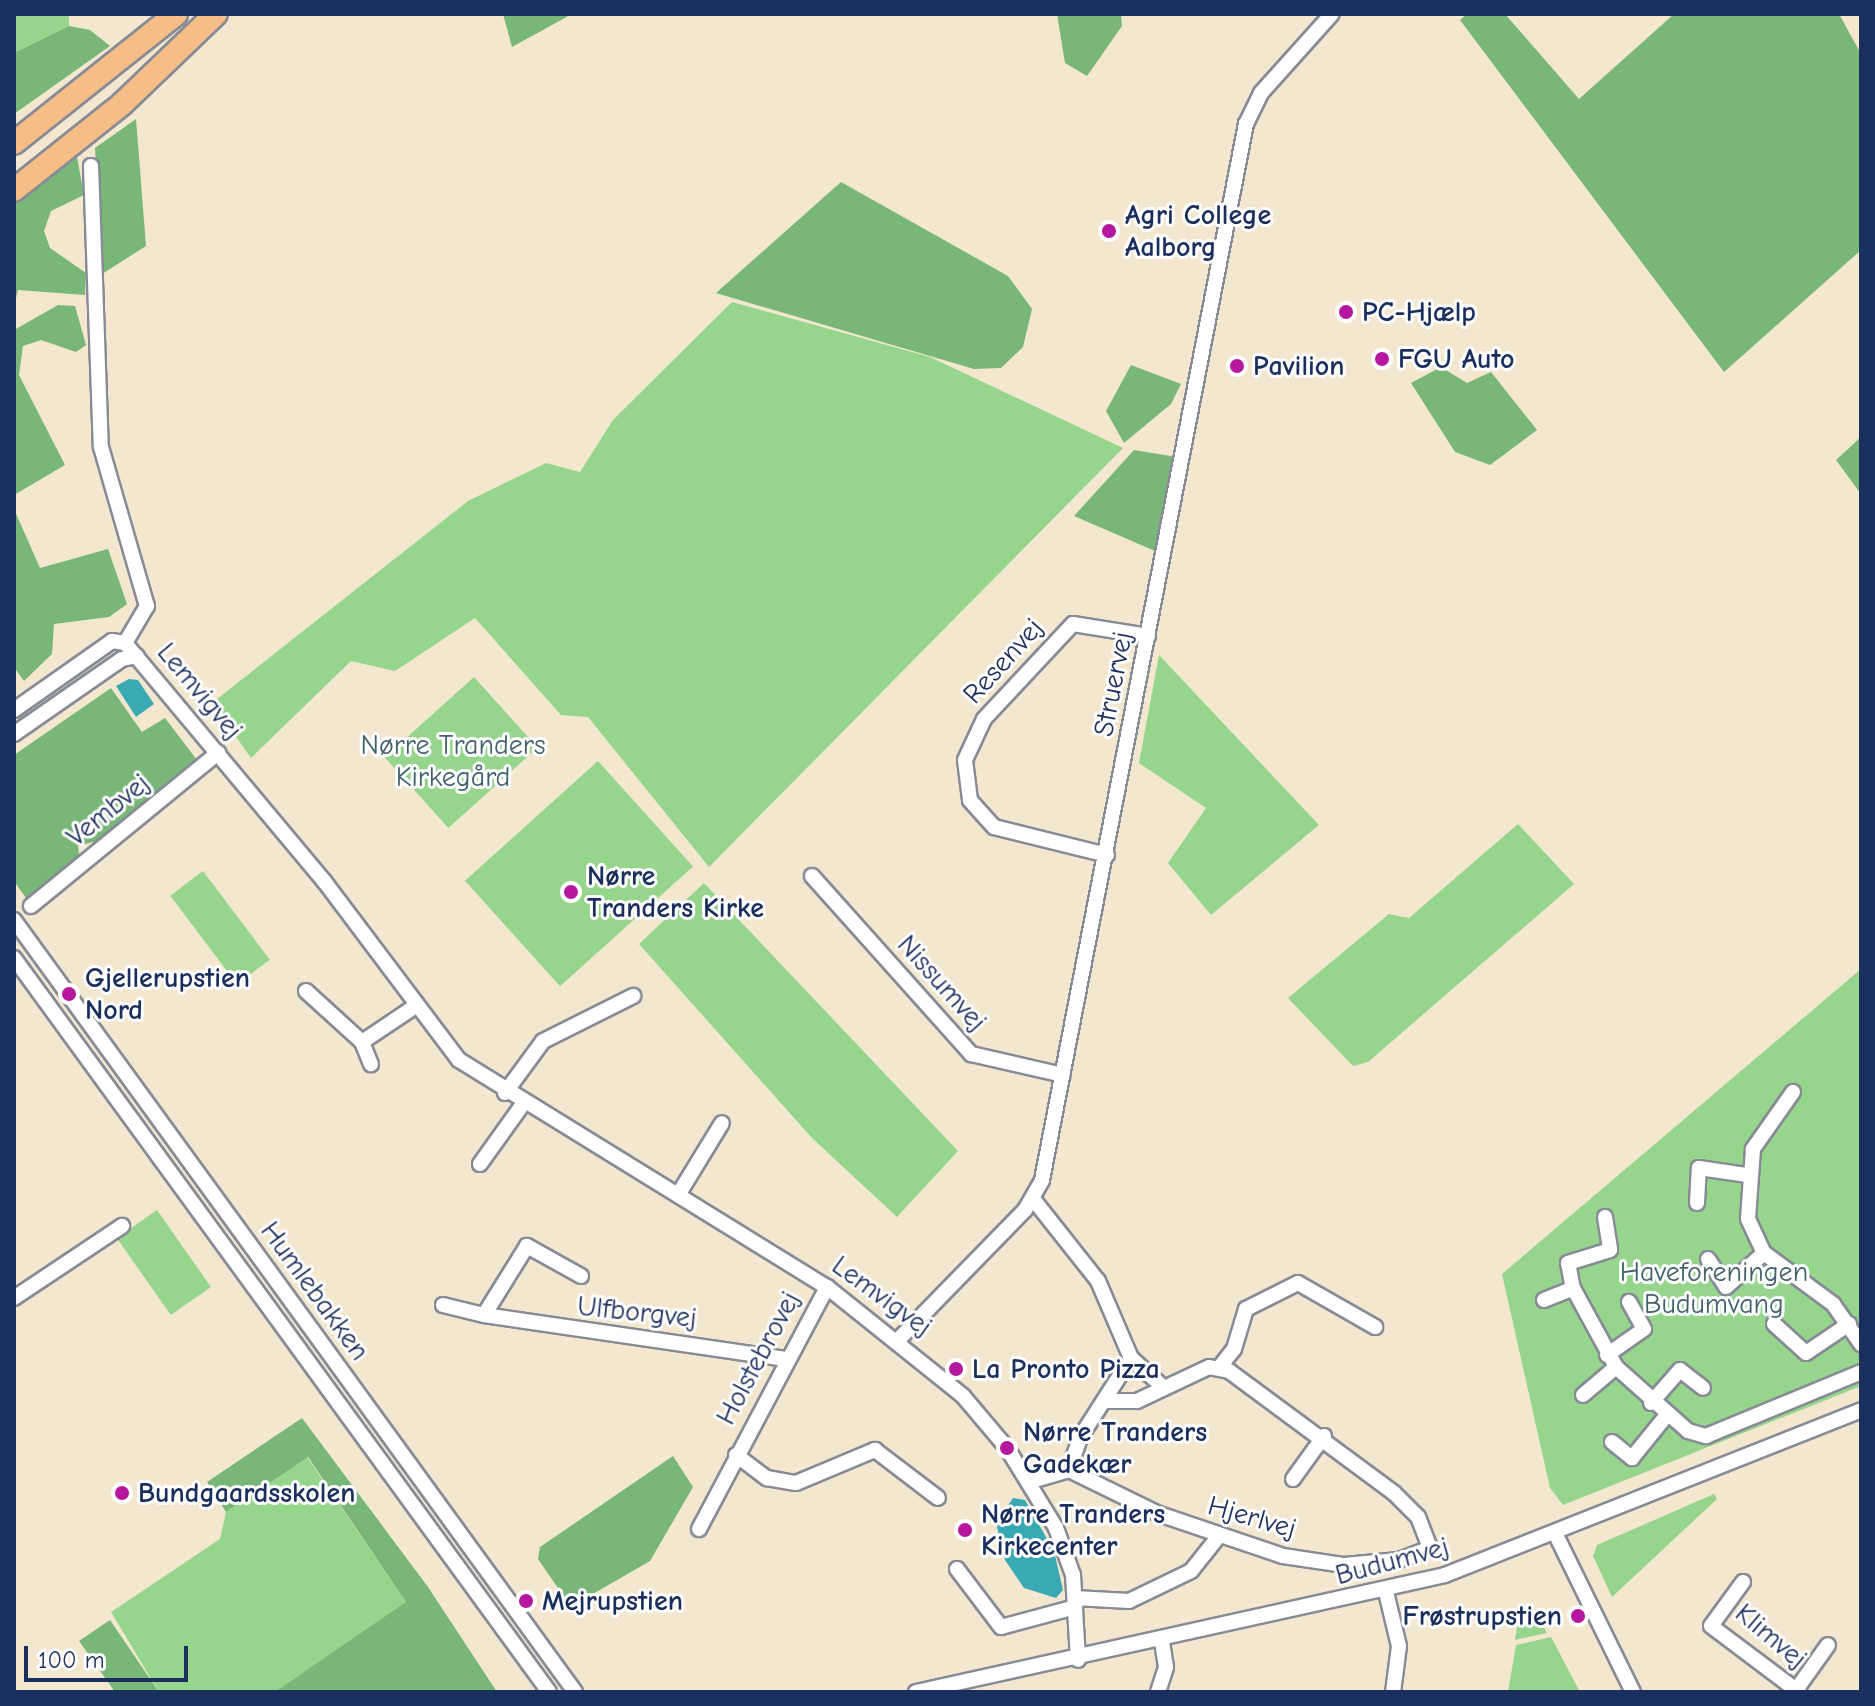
<!DOCTYPE html>
<html>
<head>
<meta charset="utf-8">
<style>
  body { margin:0 }
  #map { position:relative; width:1875px; height:1706px; overflow:hidden; background:#f3e7cf; font-family:"Comic Neue",sans-serif }
  div>[style] { position:absolute }
  [style*='--x'] { left:calc(var(--x)*1px); top:calc(var(--y)*1px); width:calc(var(--w)*1px); rotate:calc(var(--a)*1deg) }
  .green>* { inset:0; background:#96d68c; transform-origin:0 0 }
  .forest>* { inset:0; background:#78b778 }
  .water>* { inset:0; background:#39aab3 }
  .roads { filter:drop-shadow(2px 0 #878b96) drop-shadow(-2px 0 #878b96) drop-shadow(0 2px #878b96) drop-shadow(0 -2px #878b96) }
  .minor>* { height:14px; margin:-7px; padding:0 7px; transform-origin:7px; border-radius:7px; background:#fff }
  .highway>* { height:22px; margin:-11px; padding:0 11px; transform-origin:11px; border-radius:11px; background:#f6be86 }
  .dots>* { width:22px; height:22px; translate:-50% -50%; box-sizing:border-box; border:4px solid #fff; border-radius:50% }
  span { translate:-50% -50%; white-space:nowrap; text-align:center; line-height:1.15; -webkit-text-stroke:6px #fff; paint-order:stroke }
  .poi-label { font-size:28px; color:#1b2f5e; font-weight:700 }
  .left { translate:0 -50%; text-align:left }
  .right { translate:-100% -50%; text-align:right }
  .street-label { font-size:28px; color:#1b2f5e }
  .park-label { font-size:28px; color:#40616c }
  .frame { position:absolute; inset:0; border:16px solid #1b2f5e; pointer-events:none }
  .scale { position:absolute; left:24px; top:1646px; width:164px; height:36px; box-sizing:border-box; border:4px solid #1b2f5e; border-top:0; padding-left:10px; font-size:24px; line-height:28px; white-space:nowrap; color:#1b2f5e; -webkit-text-stroke:6px #fff; paint-order:stroke }
</style>
</head>
<body>
<div id="map">
  <div class="green">
    <div style="clip-path:polygon(14px 14px,69px 14px,69px 26px,14px 53px)"></div>
    <div style="clip-path:polygon(732px 302px,930px 357px,1123px 448px,709px 867px,588px 717px,561px 715px,475px 618px,395px 671px,351px 661px,251px 758px,212px 703px,468px 501px,546px 463px,580px 472px,613px 420px)"></div>
    <div style="clip-path:polygon(1159px 655px,1319px 825px,1211px 915px,1168px 863px,1206px 808px,1139px 763px)"></div>
    <div style="left:474px;top:677px;width:95px;height:120px;rotate:48deg"></div>
    <div style="left:598px;top:761px;width:142px;height:179px;rotate:48deg"></div>
    <div style="clip-path:polygon(1518px 824px,1574px 884px,1368px 1062px,1353px 1066px,1288px 998px,1389px 914px,1409px 918px)"></div>
    <div style="left:203px;top:871px;width:111px;height:41px;rotate:53deg"></div>
    <div style="clip-path:polygon(704px 883px,958px 1151px,897px 1217px,812px 1138px,639px 944px)"></div>
    <div style="clip-path:polygon(1861px 969px,1861px 1386px,1563px 1505px,1550px 1488px,1502px 1274px)"></div>
    <div style="left:157px;top:1210px;width:94px;height:49px;rotate:55deg"></div>
    <div style="clip-path:polygon(307px 1457px,406px 1602px,497px 1692px,159px 1692px,111px 1612px,220px 1539px,226px 1512px)"></div>
    <div style="clip-path:polygon(1714px 1494px,1717px 1499px,1612px 1597px,1593px 1556px,1597px 1545px)"></div>
    <div style="clip-path:polygon(1521px 1603px,1537px 1614px,1547px 1633px,1515px 1640px)"></div>
    <div style="clip-path:polygon(1551px 1637px,1580px 1692px,1508px 1692px,1516px 1645px)"></div>
  </div>
  <div class="forest">
    <div style="clip-path:polygon(503px 14px,572px 14px,512px 47px)"></div>
    <div style="clip-path:polygon(1057px 14px,1121px 14px,1122px 26px,1087px 76px,1065px 63px)"></div>
    <div style="clip-path:polygon(1467px 14px,1505px 14px,1579px 99px,1674px 14px,1839px 14px,1861px 54px,1861px 250px,1724px 372px,1460px 20px)"></div>
    <div style="clip-path:polygon(69px 26px,90px 30px,110px 46px,14px 114px,14px 53px)"></div>
    <div style="clip-path:polygon(136px 119px,146px 246px,102px 274px,95px 148px)"></div>
    <div style="clip-path:polygon(77px 157px,84px 195px,51px 211px,44px 231px,50px 248px,86px 273px,85px 295px,18px 290px,14px 306px,14px 205px)"></div>
    <div style="clip-path:polygon(841px 182px,1008px 276px,1032px 309px,1023px 347px,1001px 368px,974px 369px,716px 293px)"></div>
    <div style="clip-path:polygon(58px 305px,75px 306px,86px 345px,76px 352px,41px 340px,23px 346px,19px 375px,65px 465px,14px 495px,14px 330px)"></div>
    <div style="clip-path:polygon(1131px 365px,1181px 384px,1171px 404px,1124px 443px,1106px 411px)"></div>
    <div style="clip-path:polygon(1441px 367px,1467px 383px,1491px 372px,1537px 430px,1490px 465px,1455px 452px,1411px 383px)"></div>
    <div style="clip-path:polygon(1861px 437px,1861px 494px,1836px 460px)"></div>
    <div style="clip-path:polygon(1134px 450px,1177px 457px,1155px 551px,1074px 516px)"></div>
    <div style="clip-path:polygon(14px 509px,40px 568px,108px 549px,127px 604px,109px 617px,54px 624px,52px 654px,24px 681px,14px 667px)"></div>
    <div style="clip-path:polygon(111px 688px,142px 732px,165px 718px,197px 760px,108px 838px,78px 846px,80px 861px,26px 898px,14px 881px,14px 755px)"></div>
    <div style="clip-path:polygon(302px 1418px,428px 1587px,497px 1692px,275px 1692px,406px 1602px,308px 1457px,226px 1512px,207px 1482px)"></div>
    <div style="clip-path:polygon(673px 1456px,693px 1487px,650px 1561px,579px 1602px,567px 1601px,538px 1559px,540px 1547px)"></div>
    <div style="clip-path:polygon(110px 1620px,159px 1692px,115px 1692px,79px 1641px)"></div>
  </div>
  <div class="water">
    <div style="clip-path:polygon(129px 679px,138px 680px,154px 704px,136px 717px,116px 686px)"></div>
    <div style="clip-path:polygon(1013px 1498px,1025px 1500px,1054px 1551px,1063px 1590px,1056px 1598px,1024px 1588px,1005px 1560px,996px 1523px)"></div>
  </div>
  <div class="roads">
    <div class="minor">
      <div style="--x:91;--y:166;--w:281;--a:88"></div>
      <div style="--x:101;--y:447;--w:166;--a:73.9"></div>
      <div style="--x:147;--y:606;--w:43;--a:120.7"></div>
      <div style="--x:125;--y:643;--w:310;--a:50.1"></div>
      <div style="--x:324;--y:881;--w:224;--a:53"></div>
      <div style="--x:459;--y:1060;--w:432;--a:31.7"></div>
      <div style="--x:827;--y:1287;--w:174;--a:38.7"></div>
      <div style="--x:963;--y:1396;--w:68;--a:49.8"></div>
      <div style="--x:1007;--y:1448;--w:94;--a:58.5"></div>
      <div style="--x:1056;--y:1528;--w:50;--a:70.1"></div>
      <div style="--x:1073;--y:1575;--w:85;--a:86.6"></div>
      <div style="--x:14;--y:710;--w:120;--a:-35.1"></div>
      <div style="--x:112;--y:641;--w:13;--a:9"></div>
      <div style="--x:14;--y:734;--w:131;--a:-34.8"></div>
      <div style="--x:122;--y:659;--w:15;--a:-11"></div>
      <div style="--x:1107;--y:855;--w:116;--a:-166.1"></div>
      <div style="--x:994;--y:827;--w:36;--a:-132"></div>
      <div style="--x:970;--y:800;--w:40;--a:-97.1"></div>
      <div style="--x:965;--y:760;--w:45;--a:-65.1"></div>
      <div style="--x:984;--y:719;--w:130;--a:-46.9"></div>
      <div style="--x:1073;--y:624;--w:76;--a:9.1"></div>
      <div style="--x:812;--y:876;--w:239;--a:48.2"></div>
      <div style="--x:971;--y:1054;--w:94;--a:12.9"></div>
      <div style="--x:31;--y:906;--w:242;--a:-39.3"></div>
      <div style="--x:14;--y:920;--w:954;--a:53.99"></div>
      <div style="--x:14;--y:958;--w:908;--a:53.91"></div>
      <div style="--x:306;--y:991;--w:76;--a:42.3"></div>
      <div style="--x:362;--y:1042;--w:63;--a:-33.9"></div>
      <div style="--x:362;--y:1042;--w:24;--a:68"></div>
      <div style="--x:1793;--y:1092;--w:70;--a:125.1"></div>
      <div style="--x:1753;--y:1149;--w:70;--a:94.1"></div>
      <div style="--x:1748;--y:1219;--w:38;--a:65"></div>
      <div style="--x:1764;--y:1253;--w:86;--a:36.5"></div>
      <div style="--x:1833;--y:1304;--w:49;--a:55"></div>
      <div style="--x:505;--y:1093;--w:64;--a:-53.8"></div>
      <div style="--x:543;--y:1041;--w:101;--a:-26.6"></div>
      <div style="--x:480;--y:1164;--w:74;--a:-54.4"></div>
      <div style="--x:678;--y:1195;--w:84;--a:-58.6"></div>
      <div style="--x:1697;--y:1203;--w:35;--a:-87"></div>
      <div style="--x:1699;--y:1168;--w:49;--a:8.3"></div>
      <div style="--x:1605;--y:1217;--w:33;--a:81"></div>
      <div style="--x:1610;--y:1250;--w:44;--a:162.8"></div>
      <div style="--x:1568;--y:1263;--w:25;--a:79"></div>
      <div style="--x:1573;--y:1288;--w:90;--a:61.4"></div>
      <div style="--x:1616;--y:1367;--w:96;--a:41.6"></div>
      <div style="--x:1688;--y:1431;--w:19;--a:16"></div>
      <div style="--x:1706;--y:1436;--w:168;--a:-22.4"></div>
      <div style="--x:1708;--y:1259;--w:33;--a:57"></div>
      <div style="--x:1726;--y:1287;--w:51;--a:-41.8"></div>
      <div style="--x:581;--y:1276;--w:62;--a:-150.9"></div>
      <div style="--x:527;--y:1246;--w:81;--a:121.9"></div>
      <div style="--x:484;--y:1315;--w:305;--a:8.3"></div>
      <div style="--x:14;--y:1298;--w:130;--a:-33.7"></div>
      <div style="--x:1544;--y:1300;--w:31;--a:-22"></div>
      <div style="--x:443;--y:1305;--w:42;--a:13.7"></div>
      <div style="--x:1774;--y:1324;--w:43;--a:42.2"></div>
      <div style="--x:1806;--y:1353;--w:52;--a:-34"></div>
      <div style="--x:900;--y:1338;--w:179;--a:-45.7"></div>
      <div style="--x:1025;--y:1210;--w:34;--a:-60"></div>
      <div style="--x:1042;--y:1180;--w:1076;--a:-79.07"></div>
      <div style="--x:1246;--y:124;--w:34;--a:-64"></div>
      <div style="--x:1261;--y:93;--w:106;--a:-48.1"></div>
      <div style="--x:1607;--y:1355;--w:45;--a:-35.1"></div>
      <div style="--x:1644;--y:1329;--w:31;--a:-119"></div>
      <div style="--x:1131;--y:1358;--w:43;--a:42.2"></div>
      <div style="--x:1219;--y:1368;--w:24;--a:-52"></div>
      <div style="--x:1234;--y:1349;--w:42;--a:-73.3"></div>
      <div style="--x:1246;--y:1309;--w:58;--a:-26.6"></div>
      <div style="--x:1298;--y:1283;--w:89;--a:29.7"></div>
      <div style="--x:1583;--y:1395;--w:43;--a:-40.3"></div>
      <div style="--x:1651;--y:1403;--w:44;--a:-48.7"></div>
      <div style="--x:1680;--y:1370;--w:29;--a:38"></div>
      <div style="--x:1612;--y:1442;--w:26;--a:39"></div>
      <div style="--x:1632;--y:1458;--w:54;--a:-51"></div>
      <div style="--x:736;--y:1455;--w:39;--a:37"></div>
      <div style="--x:767;--y:1478;--w:29;--a:10"></div>
      <div style="--x:796;--y:1483;--w:86;--a:-22.7"></div>
      <div style="--x:875;--y:1450;--w:79;--a:37.3"></div>
      <div style="--x:1069;--y:1470;--w:100;--a:26.1"></div>
      <div style="--x:1159;--y:1514;--w:131;--a:18.7"></div>
      <div style="--x:1283;--y:1556;--w:62;--a:8.4"></div>
      <div style="--x:1344;--y:1565;--w:55;--a:-5.2"></div>
      <div style="--x:1399;--y:1560;--w:33;--a:-21"></div>
      <div style="--x:1430;--y:1548;--w:33;--a:-111"></div>
      <div style="--x:1418;--y:1517;--w:34;--a:-135"></div>
      <div style="--x:1394;--y:1493;--w:205;--a:-143.5"></div>
      <div style="--x:1229;--y:1371;--w:20;--a:-169"></div>
      <div style="--x:1209;--y:1367;--w:80;--a:154.7"></div>
      <div style="--x:1137;--y:1401;--w:29;--a:180"></div>
      <div style="--x:1293;--y:1479;--w:53;--a:-54.2"></div>
      <div style="--x:1028;--y:1482;--w:43;--a:-16.3"></div>
      <div style="--x:1069;--y:1470;--w:36;--a:-71"></div>
      <div style="--x:1081;--y:1436;--w:93;--a:-57.3"></div>
      <div style="--x:1131;--y:1358;--w:84;--a:-113.2"></div>
      <div style="--x:1098;--y:1281;--w:105;--a:-128.4"></div>
      <div style="--x:699;--y:1529;--w:274;--a:-62.1"></div>
      <div style="--x:1556;--y:1535;--w:175;--a:63.9"></div>
      <div style="--x:957;--y:1569;--w:73;--a:52.8"></div>
      <div style="--x:1001;--y:1627;--w:77;--a:-15.1"></div>
      <div style="--x:1743;--y:1582;--w:54;--a:126"></div>
      <div style="--x:1711;--y:1626;--w:110;--a:36.9"></div>
      <div style="--x:1386;--y:1592;--w:56;--a:76.5"></div>
      <div style="--x:1399;--y:1646;--w:46;--a:97.4"></div>
      <div style="--x:1075;--y:1598;--w:54;--a:3.2"></div>
      <div style="--x:1129;--y:1601;--w:69;--a:-25.8"></div>
      <div style="--x:1191;--y:1571;--w:43;--a:-51.5"></div>
      <div style="--x:1796;--y:1690;--w:55;--a:-54.6"></div>
      <div style="--x:916;--y:1692;--w:542;--a:-12.47"></div>
      <div style="--x:1445;--y:1575;--w:448;--a:-21.6"></div>
      <div style="--x:1158;--y:1692;--w:26;--a:-72"></div>
      <div style="--x:1166;--y:1667;--w:25;--a:-99"></div>
    </div>
    <div class="highway">
      <div style="--x:14;--y:143;--w:207;--a:-38.5"></div>
      <div style="--x:14;--y:190;--w:138;--a:-38.5"></div>
      <div style="--x:122;--y:104;--w:130;--a:-43.8"></div>
    </div>
  </div>
  <div class="dots">
    <div style="left:1109px;top:231px;background:#b5179e"></div>
    <div style="left:1346px;top:312px;background:#b5179e"></div>
    <div style="left:1382px;top:359px;background:#b5179e"></div>
    <div style="left:1237px;top:366px;background:#b5179e"></div>
    <div style="left:571px;top:892px;background:#b5179e"></div>
    <div style="left:69px;top:994px;background:#b5179e"></div>
    <div style="left:956px;top:1369px;background:#b5179e"></div>
    <div style="left:1007px;top:1448px;background:#b5179e"></div>
    <div style="left:122px;top:1493px;background:#b5179e"></div>
    <div style="left:965px;top:1530px;background:#b5179e"></div>
    <div style="left:526px;top:1601px;background:#b5179e"></div>
    <div style="left:1578px;top:1616px;background:#b5179e"></div>
  </div>
  <div class="poi-label">
    <span class="left" style="left:1125px;top:231px">Agri College<br>Aalborg</span>
    <span class="left" style="left:1362px;top:312px">PC-Hjælp</span>
    <span class="left" style="left:1398px;top:359px">FGU Auto</span>
    <span class="left" style="left:1253px;top:366px">Pavilion</span>
    <span class="left" style="left:587px;top:892px">Nørre<br>Tranders Kirke</span>
    <span class="left" style="left:85px;top:994px">Gjellerupstien<br>Nord</span>
    <span class="left" style="left:972px;top:1369px">La Pronto Pizza</span>
    <span class="left" style="left:1023px;top:1448px">Nørre Tranders<br>Gadekær</span>
    <span class="left" style="left:138px;top:1493px">Bundgaardsskolen</span>
    <span class="left" style="left:981px;top:1530px">Nørre Tranders<br>Kirkecenter</span>
    <span class="left" style="left:542px;top:1601px">Mejrupstien</span>
    <span class="right" style="left:1562px;top:1616px">Frøstrupstien</span>
  </div>
  <div class="street-label">
    <span style="left:1003px;top:661px;rotate:-48deg">Resenvej</span>
    <span style="left:1113px;top:684px;rotate:-79deg">Struervej</span>
    <span style="left:200px;top:691px;rotate:50deg">Lemvigvej</span>
    <span style="left:108px;top:810px;rotate:-39deg">Vembvej</span>
    <span style="left:942px;top:983px;rotate:48deg">Nissumvej</span>
    <span style="left:315px;top:1291px;rotate:54deg">Humlebakken</span>
    <span style="left:882px;top:1296px;rotate:36deg">Lemvigvej</span>
    <span style="left:637px;top:1312px;rotate:6deg">Ulfborgvej</span>
    <span style="left:758px;top:1358px;rotate:-62deg">Holstebrovej</span>
    <span style="left:1252px;top:1517px;rotate:16deg">Hjerlvej</span>
    <span style="left:1392px;top:1561px;rotate:-15deg">Budumvej</span>
    <span style="left:1771px;top:1636px;rotate:40deg">Klimvej</span>
  </div>
  <div class="park-label">
    <span style="left:453px;top:761px">Nørre Tranders<br>Kirkegård</span>
    <span style="left:1714px;top:1288px">Haveforeningen<br>Budumvang</span>
  </div>
  <div class="frame"></div>
  <div class="scale">100 m</div>
</div>
</body>
</html>
